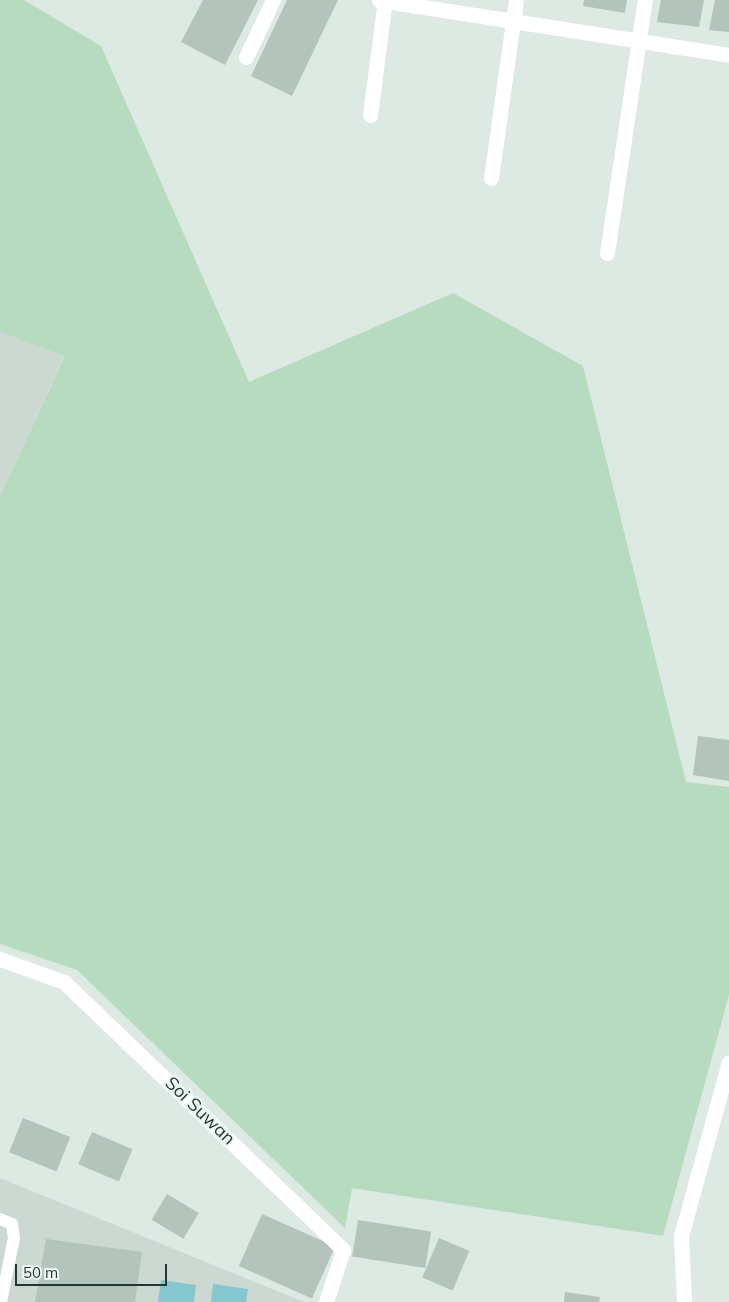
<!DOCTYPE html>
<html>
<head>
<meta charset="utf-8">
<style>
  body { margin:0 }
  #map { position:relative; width:729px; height:1302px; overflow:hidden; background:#dde9e3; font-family:Mulish,sans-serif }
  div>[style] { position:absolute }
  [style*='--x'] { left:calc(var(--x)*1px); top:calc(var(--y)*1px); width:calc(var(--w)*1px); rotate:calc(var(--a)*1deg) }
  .built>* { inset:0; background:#ccd9d2 }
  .green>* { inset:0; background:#b6dbbe }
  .water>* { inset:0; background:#85c7cf }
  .building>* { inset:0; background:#b3c4bc; transform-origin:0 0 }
  .lane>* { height:12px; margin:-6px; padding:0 6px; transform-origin:6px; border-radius:6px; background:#fff }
  .street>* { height:15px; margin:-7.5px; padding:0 7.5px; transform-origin:7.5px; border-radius:7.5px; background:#fff }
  span { translate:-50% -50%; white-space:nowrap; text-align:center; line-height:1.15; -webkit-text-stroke:4.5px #edf6f1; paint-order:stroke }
  .street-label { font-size:18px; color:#1f3830 }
  .scale { position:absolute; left:15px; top:1264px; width:152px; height:22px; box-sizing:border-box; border:2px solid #1f3830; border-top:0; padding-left:6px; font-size:15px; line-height:18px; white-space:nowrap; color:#1f3830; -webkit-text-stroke:4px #edf6f1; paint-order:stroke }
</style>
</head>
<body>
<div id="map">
  <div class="built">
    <div style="clip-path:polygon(0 332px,65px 355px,0 496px)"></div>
    <div style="clip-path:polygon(0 1178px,304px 1302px,0 1302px)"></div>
  </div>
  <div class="green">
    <div style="clip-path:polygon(0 0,24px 0,101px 46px,249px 382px,453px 293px,583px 366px,686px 782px,729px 787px,729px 995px,663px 1236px,352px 1188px,345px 1228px,77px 970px,0 944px,0 496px,65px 356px,0 332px)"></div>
  </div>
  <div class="water">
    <div style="clip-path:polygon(161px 1280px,196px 1285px,194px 1302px,158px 1302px)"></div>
    <div style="clip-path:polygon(213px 1284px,248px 1289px,246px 1302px,211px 1302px)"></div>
  </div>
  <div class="building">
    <div style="clip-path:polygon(203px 0,258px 0,225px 65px,181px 42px)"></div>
    <div style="clip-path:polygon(287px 0,338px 0,292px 96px,251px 76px)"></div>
    <div style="clip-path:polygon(584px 0,627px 0,625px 13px,583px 6px)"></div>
    <div style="clip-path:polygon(661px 0,704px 0,699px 27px,657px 22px)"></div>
    <div style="clip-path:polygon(715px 0,729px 0,729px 32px,709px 30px)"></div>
    <div style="clip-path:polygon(698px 736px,729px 740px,729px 781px,693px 775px)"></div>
    <div style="left:23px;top:1118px;width:51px;height:37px;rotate:22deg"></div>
    <div style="left:92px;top:1132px;width:44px;height:35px;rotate:23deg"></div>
    <div style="left:167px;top:1194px;width:37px;height:30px;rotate:31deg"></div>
    <div style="left:262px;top:1214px;width:80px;height:57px;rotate:24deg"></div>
    <div style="left:358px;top:1220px;width:74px;height:37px;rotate:9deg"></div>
    <div style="left:439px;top:1238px;width:33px;height:43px;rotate:23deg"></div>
    <div style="clip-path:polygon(46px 1239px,142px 1252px,135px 1302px,35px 1302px)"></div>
    <div style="clip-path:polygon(565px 1292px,600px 1297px,599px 1302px,564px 1302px)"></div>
  </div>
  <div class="lane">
    <div style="--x:0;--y:1219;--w:13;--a:23"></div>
    <div style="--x:12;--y:1224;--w:14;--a:82"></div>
    <div style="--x:14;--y:1238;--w:65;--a:101.5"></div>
  </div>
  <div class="street">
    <div style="--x:379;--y:0;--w:354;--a:8.9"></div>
    <div style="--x:246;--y:57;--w:63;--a:-64.7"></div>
    <div style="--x:370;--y:115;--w:116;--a:-82.6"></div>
    <div style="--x:491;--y:178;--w:180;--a:-82"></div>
    <div style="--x:607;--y:253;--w:256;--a:-81.5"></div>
    <div style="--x:0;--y:959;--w:68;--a:19.8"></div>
    <div style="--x:64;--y:982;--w:387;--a:43.8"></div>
    <div style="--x:343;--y:1250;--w:55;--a:108.1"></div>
    <div style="--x:684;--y:1302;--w:66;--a:-92.6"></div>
    <div style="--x:681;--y:1236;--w:180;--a:-74.6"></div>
  </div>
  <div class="street-label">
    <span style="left:200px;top:1111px;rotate:44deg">Soi Suwan</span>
  </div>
  <div class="scale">50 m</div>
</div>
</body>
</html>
